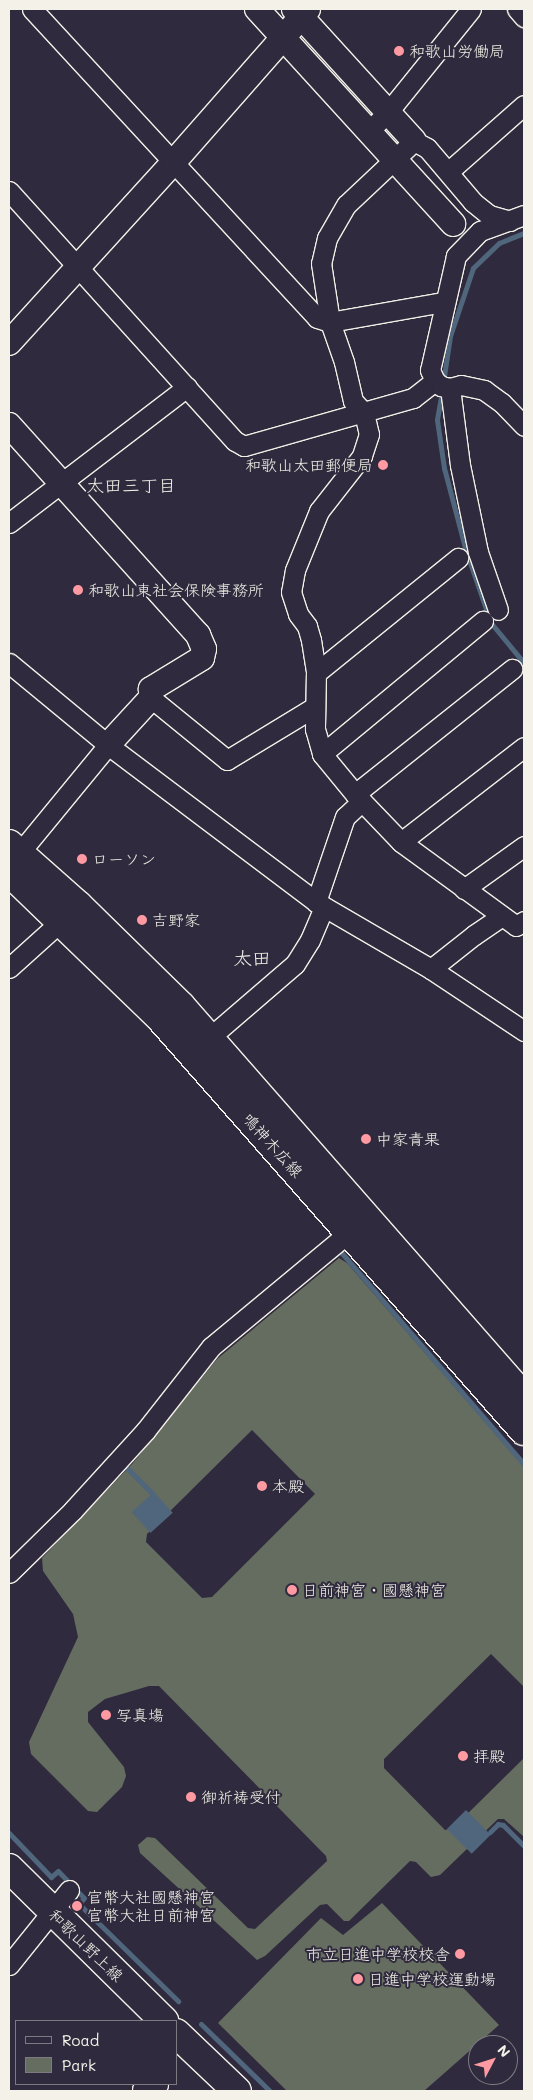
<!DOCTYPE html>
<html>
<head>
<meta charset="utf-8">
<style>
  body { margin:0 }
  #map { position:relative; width:533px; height:2100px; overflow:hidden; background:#2f2a3d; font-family:Mali,"Klee One",sans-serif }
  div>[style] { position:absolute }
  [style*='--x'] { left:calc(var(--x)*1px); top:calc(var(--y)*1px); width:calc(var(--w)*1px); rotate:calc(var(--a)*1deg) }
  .green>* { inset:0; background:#656c60 }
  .water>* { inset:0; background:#50667c; transform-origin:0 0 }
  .stream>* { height:5px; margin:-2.5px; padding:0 2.5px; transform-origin:2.5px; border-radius:2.5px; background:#50667c }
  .roads { filter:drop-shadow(1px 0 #f4f1e8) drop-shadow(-1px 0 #f4f1e8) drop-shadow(0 1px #f4f1e8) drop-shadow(0 -1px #f4f1e8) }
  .minor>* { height:19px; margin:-9.5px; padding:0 9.5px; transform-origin:9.5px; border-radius:9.5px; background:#2f2a3d }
  .tertiary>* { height:24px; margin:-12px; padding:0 12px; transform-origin:12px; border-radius:12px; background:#2f2a3d }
  .secondary>* { height:28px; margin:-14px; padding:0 14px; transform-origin:14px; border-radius:14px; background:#2f2a3d }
  .dots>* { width:14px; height:14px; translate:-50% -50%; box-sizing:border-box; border:2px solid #2f2a3d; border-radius:50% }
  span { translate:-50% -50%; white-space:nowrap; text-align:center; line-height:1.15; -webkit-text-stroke:4px #2f2a3d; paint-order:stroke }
  .poi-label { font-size:16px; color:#f4f1e8 }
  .left { translate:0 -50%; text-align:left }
  .right { translate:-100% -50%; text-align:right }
  .street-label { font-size:16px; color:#f4f1e8 }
  .neighbourhood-label { font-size:18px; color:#f4f1e8 }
  .quarter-label { font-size:19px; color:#f4f1e8 }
  .frame { position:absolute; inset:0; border:10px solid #f4f1e8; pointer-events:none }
  .legend { position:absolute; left:15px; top:2020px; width:162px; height:65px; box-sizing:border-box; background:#2f2a3d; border:1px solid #7e7a81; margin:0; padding:6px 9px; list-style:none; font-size:15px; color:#f4f1e8 }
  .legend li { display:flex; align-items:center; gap:10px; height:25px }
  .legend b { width:25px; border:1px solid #7e7a81 }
  .north { position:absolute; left:468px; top:2035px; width:50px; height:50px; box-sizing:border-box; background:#2f2a3d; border:1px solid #7e7a81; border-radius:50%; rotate:50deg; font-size:14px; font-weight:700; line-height:20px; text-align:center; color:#f4f1e8 }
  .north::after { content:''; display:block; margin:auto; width:18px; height:22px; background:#ff9aa2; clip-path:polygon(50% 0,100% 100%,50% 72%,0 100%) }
</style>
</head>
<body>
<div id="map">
  <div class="green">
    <div style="clip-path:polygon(evenodd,339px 1258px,347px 1263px,524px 1467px,524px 1687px,491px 1654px,384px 1759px,384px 1768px,445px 1830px,453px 1828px,524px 1758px,524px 1837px,504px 1819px,498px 1819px,440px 1875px,431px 1877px,416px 1862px,410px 1861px,349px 1921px,344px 1921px,327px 1904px,320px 1905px,265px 1956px,257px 1960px,140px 1853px,138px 1845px,147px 1837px,155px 1838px,248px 1928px,255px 1929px,327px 1861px,326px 1856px,159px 1686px,149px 1686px,105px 1699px,88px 1712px,88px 1722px,124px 1767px,126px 1776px,122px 1787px,97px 1812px,88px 1811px,31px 1754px,29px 1742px,78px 1637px,73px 1614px,43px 1571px,42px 1558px,132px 1464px,217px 1359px,339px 1258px,252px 1430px,315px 1494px,212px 1597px,202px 1598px,146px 1542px,147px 1534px,252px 1430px)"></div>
    <div style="clip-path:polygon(382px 1903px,499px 2025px,424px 2091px,287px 2091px,218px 2023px,321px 1918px,343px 1935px)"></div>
  </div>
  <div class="water">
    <div style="left:154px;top:1492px;width:28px;height:30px;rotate:48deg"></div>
    <div style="left:466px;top:1810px;width:35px;height:27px;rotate:45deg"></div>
  </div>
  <div class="stream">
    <div style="--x:443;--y:383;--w:48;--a:-81.5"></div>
    <div style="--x:450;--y:336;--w:72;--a:-71.3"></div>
    <div style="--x:473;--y:268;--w:36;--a:-44"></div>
    <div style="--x:499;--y:243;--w:27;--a:-22"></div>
    <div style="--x:442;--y:391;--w:29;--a:100"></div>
    <div style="--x:437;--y:420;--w:49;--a:81.7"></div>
    <div style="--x:444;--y:468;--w:86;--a:75.2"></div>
    <div style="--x:466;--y:551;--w:76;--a:70.9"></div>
    <div style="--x:491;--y:623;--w:52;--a:50.5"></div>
    <div style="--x:335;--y:1255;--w:6;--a:-39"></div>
    <div style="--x:340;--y:1251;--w:281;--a:49.2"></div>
    <div style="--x:121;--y:1470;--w:6;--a:-45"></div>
    <div style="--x:125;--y:1466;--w:37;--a:45"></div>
    <div style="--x:490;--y:1832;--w:11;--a:-45"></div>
    <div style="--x:498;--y:1824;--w:5;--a:11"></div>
    <div style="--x:503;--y:1825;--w:30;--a:45"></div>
    <div style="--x:9;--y:1833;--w:61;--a:46.3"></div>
    <div style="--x:51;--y:1877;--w:9;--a:-41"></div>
    <div style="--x:58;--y:1871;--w:37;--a:46"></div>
    <div style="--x:84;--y:1898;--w:8;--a:130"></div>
    <div style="--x:79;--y:1904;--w:139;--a:44.4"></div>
    <div style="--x:201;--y:2024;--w:96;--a:44.2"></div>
  </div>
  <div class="roads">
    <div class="minor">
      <div style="--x:32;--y:9;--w:420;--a:47.3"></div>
      <div style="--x:317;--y:318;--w:14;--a:17"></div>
      <div style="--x:330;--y:322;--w:116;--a:-10"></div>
      <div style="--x:517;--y:9;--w:11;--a:49"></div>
      <div style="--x:368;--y:132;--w:28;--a:-45"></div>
      <div style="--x:388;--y:112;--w:132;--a:-51.1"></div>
      <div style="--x:448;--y:172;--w:101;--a:-41.4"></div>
      <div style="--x:9;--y:191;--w:337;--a:47.9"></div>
      <div style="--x:235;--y:441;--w:10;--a:29"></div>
      <div style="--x:244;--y:446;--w:176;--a:-15.9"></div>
      <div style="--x:413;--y:398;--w:28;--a:-38"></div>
      <div style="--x:524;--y:215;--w:47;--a:160"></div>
      <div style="--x:480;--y:231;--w:35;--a:134"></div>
      <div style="--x:456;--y:256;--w:117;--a:102.8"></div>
      <div style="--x:430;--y:370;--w:12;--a:66"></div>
      <div style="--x:435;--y:381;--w:8;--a:40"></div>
      <div style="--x:441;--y:386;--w:9;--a:13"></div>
      <div style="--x:450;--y:388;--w:11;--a:-15"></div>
      <div style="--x:461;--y:385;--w:24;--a:12"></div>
      <div style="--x:484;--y:390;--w:22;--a:36"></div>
      <div style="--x:502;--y:403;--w:32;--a:46"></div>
      <div style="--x:510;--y:221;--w:22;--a:-164"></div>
      <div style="--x:489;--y:215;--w:21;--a:-141"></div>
      <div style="--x:473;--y:202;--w:71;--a:-130.4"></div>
      <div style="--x:427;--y:148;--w:15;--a:-152"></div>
      <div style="--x:414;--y:141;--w:93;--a:136.7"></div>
      <div style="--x:346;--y:205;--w:38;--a:120"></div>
      <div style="--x:327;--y:238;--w:26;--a:103"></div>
      <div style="--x:321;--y:263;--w:60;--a:81.3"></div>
      <div style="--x:330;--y:322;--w:42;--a:70.7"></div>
      <div style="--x:344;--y:362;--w:40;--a:77"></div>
      <div style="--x:353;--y:401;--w:16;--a:47"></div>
      <div style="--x:364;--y:413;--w:22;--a:77"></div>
      <div style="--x:369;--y:434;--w:23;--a:108"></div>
      <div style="--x:362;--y:456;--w:70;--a:128"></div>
      <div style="--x:319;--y:511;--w:64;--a:112.1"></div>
      <div style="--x:295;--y:570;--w:22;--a:100"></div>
      <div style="--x:291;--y:592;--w:23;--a:72"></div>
      <div style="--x:298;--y:614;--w:15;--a:53"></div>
      <div style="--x:307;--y:626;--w:15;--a:74"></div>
      <div style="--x:311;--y:640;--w:30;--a:81"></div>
      <div style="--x:316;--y:670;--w:59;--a:91"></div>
      <div style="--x:315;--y:729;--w:26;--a:74"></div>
      <div style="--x:322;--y:754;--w:52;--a:50.5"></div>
      <div style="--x:355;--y:794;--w:66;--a:46.2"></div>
      <div style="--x:401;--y:842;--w:142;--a:36.1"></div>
      <div style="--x:516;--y:926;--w:9;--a:-32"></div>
      <div style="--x:450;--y:388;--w:78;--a:82.6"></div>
      <div style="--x:460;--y:465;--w:89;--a:78.3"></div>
      <div style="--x:478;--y:552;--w:61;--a:71"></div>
      <div style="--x:9;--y:523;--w:224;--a:-37.4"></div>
      <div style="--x:9;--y:663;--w:129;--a:39.6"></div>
      <div style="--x:108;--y:745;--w:261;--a:37"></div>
      <div style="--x:316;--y:902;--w:133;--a:30.2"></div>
      <div style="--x:431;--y:969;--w:112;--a:33.7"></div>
      <div style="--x:316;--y:673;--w:183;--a:-39"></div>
      <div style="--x:151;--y:698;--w:98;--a:39.2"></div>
      <div style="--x:227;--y:760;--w:102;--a:-31.3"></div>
      <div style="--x:322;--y:754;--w:209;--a:-39.6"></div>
      <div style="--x:355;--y:794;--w:201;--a:-38.5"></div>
      <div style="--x:401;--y:842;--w:155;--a:-37.7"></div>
      <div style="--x:12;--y:862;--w:151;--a:-50.6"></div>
      <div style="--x:464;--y:889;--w:74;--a:-35.6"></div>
      <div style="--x:316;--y:902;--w:90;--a:-71.2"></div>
      <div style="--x:345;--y:817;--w:23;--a:-43"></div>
      <div style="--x:9;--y:968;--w:81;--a:-42"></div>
      <div style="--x:431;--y:969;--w:55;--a:-38.3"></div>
      <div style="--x:474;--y:935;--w:34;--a:-34"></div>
      <div style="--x:209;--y:1038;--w:113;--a:-40.7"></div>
      <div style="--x:295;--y:964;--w:28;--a:-58"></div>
      <div style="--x:310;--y:940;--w:36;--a:-67"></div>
      <div style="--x:9;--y:1573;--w:90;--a:-44.5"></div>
      <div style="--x:73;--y:1510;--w:108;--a:-47.6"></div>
      <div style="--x:146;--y:1430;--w:105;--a:-51.9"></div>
      <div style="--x:211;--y:1347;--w:191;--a:-39.7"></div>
      <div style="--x:9;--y:1965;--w:96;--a:-51.3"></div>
    </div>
    <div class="tertiary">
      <div style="--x:257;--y:9;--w:291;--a:47.6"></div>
      <div style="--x:294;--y:9;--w:178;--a:47.7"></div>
      <div style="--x:9;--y:343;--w:242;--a:-47.7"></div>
      <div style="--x:172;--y:164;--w:206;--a:-48.7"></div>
      <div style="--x:9;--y:425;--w:283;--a:48"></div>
      <div style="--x:198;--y:635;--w:15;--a:67"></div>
      <div style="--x:204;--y:649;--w:9;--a:103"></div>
      <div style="--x:202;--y:658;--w:60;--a:148.7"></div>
      <div style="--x:151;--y:689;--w:9;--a:90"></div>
      <div style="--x:151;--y:698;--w:64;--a:132.5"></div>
    </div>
    <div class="secondary">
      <div style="--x:9;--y:844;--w:92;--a:41.5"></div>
      <div style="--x:78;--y:905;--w:144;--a:44.4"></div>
      <div style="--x:181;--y:1006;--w:520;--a:48.74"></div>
      <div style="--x:9;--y:872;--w:211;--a:44"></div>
      <div style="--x:161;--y:1019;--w:549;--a:48.62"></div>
      <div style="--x:9;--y:1868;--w:218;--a:44.6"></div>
      <div style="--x:176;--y:2033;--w:84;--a:43.6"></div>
      <div style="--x:147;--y:2091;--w:10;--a:-45"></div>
    </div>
  </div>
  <div class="dots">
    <div style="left:399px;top:51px;background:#ff9aa2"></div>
    <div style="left:383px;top:465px;background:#ff9aa2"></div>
    <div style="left:78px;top:590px;background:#ff9aa2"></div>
    <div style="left:82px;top:859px;background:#ff9aa2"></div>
    <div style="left:142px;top:920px;background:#ff9aa2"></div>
    <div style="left:366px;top:1139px;background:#ff9aa2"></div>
    <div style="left:262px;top:1486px;background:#ff9aa2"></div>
    <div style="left:292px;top:1590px;background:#ff9aa2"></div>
    <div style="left:106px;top:1715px;background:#ff9aa2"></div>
    <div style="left:463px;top:1756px;background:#ff9aa2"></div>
    <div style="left:191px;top:1797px;background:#ff9aa2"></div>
    <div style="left:77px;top:1906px;background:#ff9aa2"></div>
    <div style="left:460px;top:1954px;background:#ff9aa2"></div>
    <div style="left:358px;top:1979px;background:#ff9aa2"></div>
  </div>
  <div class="poi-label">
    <span class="left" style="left:409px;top:51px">和歌山労働局</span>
    <span class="right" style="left:373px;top:465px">和歌山太田郵便局</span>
    <span class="left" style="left:88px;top:590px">和歌山東社会保険事務所</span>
    <span class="left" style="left:92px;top:859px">ローソン</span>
    <span class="left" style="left:152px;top:920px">吉野家</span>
    <span class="left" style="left:376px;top:1139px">中家青果</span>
    <span class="left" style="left:272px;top:1486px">本殿</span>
    <span class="left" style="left:302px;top:1590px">日前神宮・國懸神宮</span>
    <span class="left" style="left:116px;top:1715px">写真塲</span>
    <span class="left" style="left:473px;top:1756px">拝殿</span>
    <span class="left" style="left:201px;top:1797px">御祈祷受付</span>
    <span class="left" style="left:87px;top:1906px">官幣大社國懸神宮<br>官幣大社日前神宮</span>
    <span class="right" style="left:450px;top:1954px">市立日進中学校校舎</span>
    <span class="left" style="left:368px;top:1979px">日進中学校運動場</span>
  </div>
  <div class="street-label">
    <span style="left:273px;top:1145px;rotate:48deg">鳴神木広線</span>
    <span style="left:86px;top:1945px;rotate:44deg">和歌山野上線</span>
  </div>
  <div class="neighbourhood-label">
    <span style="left:131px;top:485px">太田三丁目</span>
  </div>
  <div class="quarter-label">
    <span style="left:252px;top:958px">太田</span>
  </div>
  <div class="frame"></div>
  <ul class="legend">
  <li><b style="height:6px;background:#2f2a3d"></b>Road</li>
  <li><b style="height:14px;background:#656c60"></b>Park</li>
  </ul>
  <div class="north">N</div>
</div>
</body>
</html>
